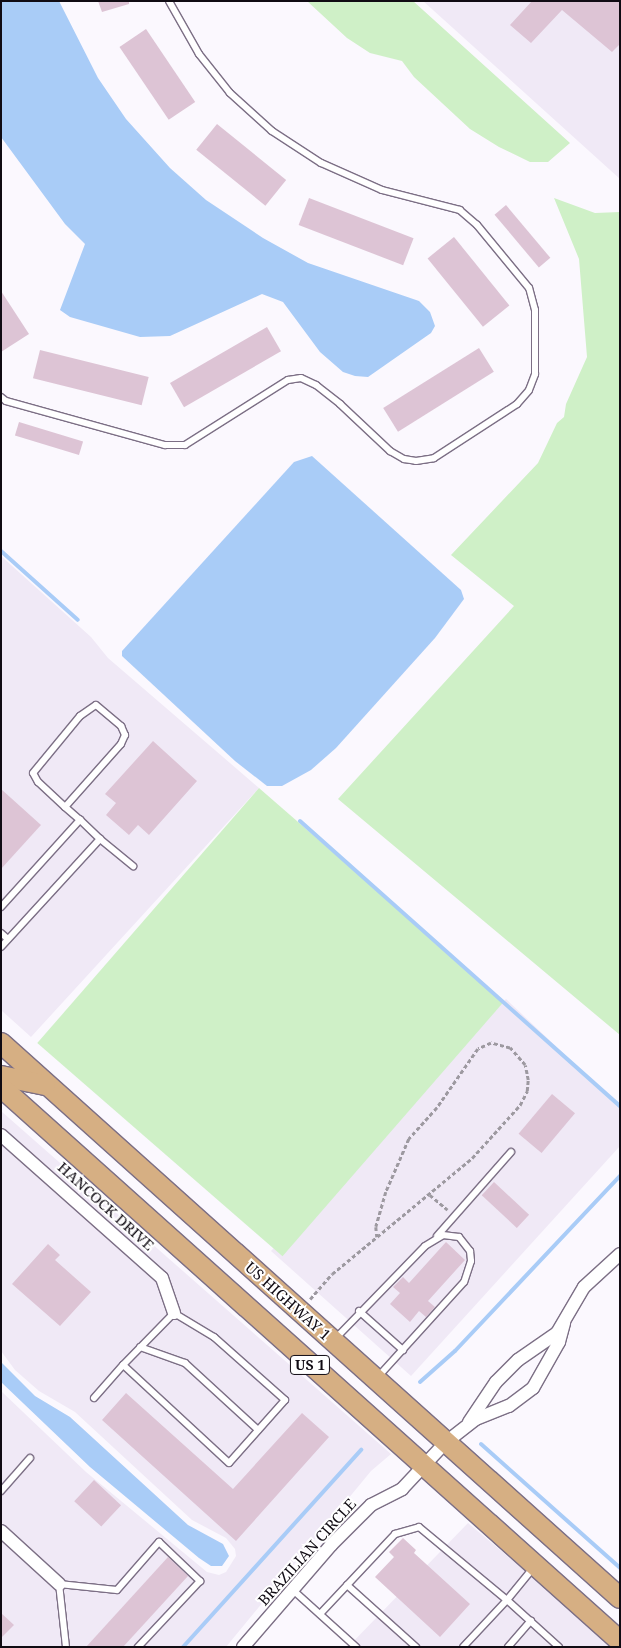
<!DOCTYPE html>
<html>
<head>
<meta charset="utf-8">
<style>
  body { margin:0 }
  #map { position:relative; width:621px; height:1648px; overflow:hidden; background:#fbf8fe; font-family:"Noto Serif",serif }
  div>[style] { position:absolute }
  [style*='--x'] { left:calc(var(--x)*1px); top:calc(var(--y)*1px); width:calc(var(--w)*1px); rotate:calc(var(--a)*1deg) }
  .built>* { inset:0; background:#f0e9f6 }
  .green>* { inset:0; background:#cff0c7; transform-origin:0 0 }
  .water>* { inset:0; background:#a9ccf7 }
  .stream>* { height:4px; margin:-2px; padding:0 2px; transform-origin:2px; border-radius:2px; background:#a9ccf7 }
  .building>* { inset:0; background:#ddc4d5; transform-origin:0 0 }
  .path>* { height:2.5px; margin-top:-1.25px; transform-origin:0; background:repeating-linear-gradient(90deg,#9d99a0 0 4px,transparent 0 6.5px) }
  .roads { filter:drop-shadow(1px 0 #7c6f85) drop-shadow(-1px 0 #7c6f85) drop-shadow(0 1px #7c6f85) drop-shadow(0 -1px #7c6f85) }
  .lane>* { height:6px; margin:-3px; padding:0 3px; transform-origin:3px; border-radius:3px; background:#fff }
  .street>* { height:12px; margin:-6px; padding:0 6px; transform-origin:6px; border-radius:6px; background:#fff }
  .primary>* { height:20px; margin:-10px; padding:0 10px; transform-origin:10px; border-radius:10px; background:#d6af83 }
  span { translate:-50% -50%; white-space:nowrap; text-align:center; line-height:1.15; -webkit-text-stroke:4px #fff; paint-order:stroke }
  .shield-label span { padding:1px 4px; background:#fff; border:1px solid; border-radius:4px; -webkit-text-stroke-width:0 }
  .shield-label { font-size:14px; color:#100b13; font-weight:700 }
  .street-label { font-size:15px; color:#100b13 }
  .frame { position:absolute; inset:0; border:2px solid #100b13; pointer-events:none }
</style>
</head>
<body>
<div id="map">
  <div class="built">
    <div style="clip-path:polygon(423px 1px,620px 1px,620px 179px)"></div>
    <div style="clip-path:polygon(1px 556px,91px 637px,108px 658px,259px 788px,31px 1037px,1px 1010px)"></div>
    <div style="clip-path:polygon(506px 999px,620px 1107px,620px 1146px,411px 1376px,271px 1251px)"></div>
    <div style="clip-path:polygon(1px 1111px,391px 1454px,371px 1471px,226px 1647px,1px 1647px,1px 1540px,59px 1594px,68px 1585px,1px 1522px,1px 1391px,86px 1472px,207px 1572px,219px 1575px,226px 1572px,236px 1556px,235px 1549px,226px 1538px,192px 1520px,75px 1412px,39px 1391px,15px 1370px,1px 1351px,1px 1144px,156px 1281px,169px 1321px,183px 1318px,166px 1273px,1px 1126px)"></div>
    <div style="clip-path:polygon(468px 1523px,616px 1647px,348px 1647px)"></div>
  </div>
  <div class="green">
    <div style="clip-path:polygon(307px 1px,413px 1px,570px 143px,548px 162px,530px 162px,499px 147px,470px 129px,414px 77px,402px 61px,370px 53px,347px 38px)"></div>
    <div style="clip-path:polygon(554px 198px,595px 213px,620px 212px,620px 1035px,338px 799px,514px 606px,451px 555px,538px 463px,557px 423px,564px 417px,566px 404px,587px 357px,579px 259px)"></div>
    <div style="left:259px;top:788px;width:325px;height:338px;rotate:41deg"></div>
  </div>
  <div class="water">
    <div style="clip-path:polygon(1px 1px,59px 1px,98px 78px,126px 119px,170px 168px,206px 200px,263px 238px,308px 263px,419px 301px,430px 312px,435px 326px,431px 333px,368px 377px,355px 376px,343px 372px,320px 352px,283px 302px,262px 294px,170px 336px,140px 337px,70px 317px,60px 310px,85px 244px,65px 224px,1px 137px)"></div>
    <div style="clip-path:polygon(312px 456px,461px 590px,464px 599px,435px 638px,336px 748px,311px 770px,282px 786px,267px 786px,235px 761px,122px 656px,122px 651px,294px 462px)"></div>
    <div style="clip-path:polygon(1px 1362px,35px 1396px,70px 1417px,188px 1525px,223px 1544px,229px 1556px,222px 1566px,211px 1566px,199px 1558px,90px 1467px,1px 1382px)"></div>
  </div>
  <div class="stream">
    <div style="--x:1;--y:551;--w:103;--a:41.9"></div>
    <div style="--x:300;--y:821;--w:429;--a:41.7"></div>
    <div style="--x:420;--y:1382;--w:47;--a:-41.5"></div>
    <div style="--x:455;--y:1351;--w:241;--a:-46.7"></div>
    <div style="--x:481;--y:1444;--w:186;--a:41.7"></div>
    <div style="--x:183;--y:1647;--w:266;--a:-47.9"></div>
  </div>
  <div class="building">
    <div style="clip-path:polygon(98px 1px,129px 1px,129px 4px,102px 12px)"></div>
    <div style="clip-path:polygon(532px 1px,620px 1px,620px 44px,612px 52px,562px 10px,531px 43px,510px 25px)"></div>
    <div style="left:146px;top:29px;width:88px;height:32px;rotate:56deg"></div>
    <div style="left:217px;top:124px;width:89px;height:33px;rotate:39deg"></div>
    <div style="left:309px;top:198px;width:112px;height:29px;rotate:21deg"></div>
    <div style="left:506px;top:205px;width:69px;height:15px;rotate:50deg"></div>
    <div style="left:454px;top:237px;width:88px;height:34px;rotate:51deg"></div>
    <div style="clip-path:polygon(1px 291px,29px 334px,1px 352px)"></div>
    <div style="left:267px;top:327px;width:28px;height:112px;rotate:60deg"></div>
    <div style="left:479px;top:348px;width:28px;height:113px;rotate:58deg"></div>
    <div style="left:40px;top:350px;width:112px;height:29px;rotate:14deg"></div>
    <div style="left:19px;top:422px;width:67px;height:14px;rotate:17deg"></div>
    <div style="clip-path:polygon(153px 741px,197px 781px,149px 835px,138px 825px,129px 835px,106px 815px,116px 803px,105px 794px)"></div>
    <div style="clip-path:polygon(1px 789px,41px 825px,1px 869px)"></div>
    <div style="left:552px;top:1094px;width:30px;height:52px;rotate:40deg"></div>
    <div style="left:494px;top:1182px;width:48px;height:18px;rotate:43deg"></div>
    <div style="clip-path:polygon(446px 1242px,465px 1260px,428px 1301px,435px 1307px,426px 1317px,419px 1311px,410px 1322px,390px 1304px,400px 1293px,393px 1287px,403px 1277px,409px 1283px)"></div>
    <div style="clip-path:polygon(48px 1244px,60px 1255px,55px 1260px,91px 1292px,60px 1326px,12px 1284px)"></div>
    <div style="clip-path:polygon(126px 1393px,233px 1489px,302px 1413px,329px 1437px,236px 1541px,102px 1420px)"></div>
    <div style="left:94px;top:1480px;width:37px;height:29px;rotate:43deg"></div>
    <div style="clip-path:polygon(403px 1538px,416px 1550px,414px 1553px,470px 1604px,440px 1637px,375px 1577px,394px 1557px,389px 1552px)"></div>
    <div style="clip-path:polygon(168px 1557px,188px 1576px,123px 1647px,86px 1647px)"></div>
    <div style="clip-path:polygon(1px 1613px,14px 1625px,1px 1638px)"></div>
  </div>
  <div class="path">
    <div style="--x:430;--y:1195;--w:23;--a:40"></div>
    <div style="--x:310;--y:1299;--w:33;--a:-49"></div>
    <div style="--x:332;--y:1274;--w:182;--a:-39.6"></div>
    <div style="--x:472;--y:1158;--w:72;--a:-47.8"></div>
    <div style="--x:520;--y:1105;--w:16;--a:-63"></div>
    <div style="--x:527;--y:1091;--w:11;--a:-85"></div>
    <div style="--x:528;--y:1080;--w:15;--a:-101"></div>
    <div style="--x:525;--y:1065;--w:23;--a:-131"></div>
    <div style="--x:510;--y:1048;--w:20;--a:-165"></div>
    <div style="--x:491;--y:1043;--w:14;--a:155"></div>
    <div style="--x:478;--y:1049;--w:72;--a:124.8"></div>
    <div style="--x:437;--y:1108;--w:42;--a:132.1"></div>
    <div style="--x:409;--y:1139;--w:58;--a:113.5"></div>
    <div style="--x:386;--y:1192;--w:36;--a:106"></div>
    <div style="--x:376;--y:1227;--w:10;--a:84"></div>
  </div>
  <div class="roads">
    <div class="lane">
      <div style="--x:1;--y:397;--w:6;--a:39"></div>
      <div style="--x:6;--y:401;--w:165;--a:15.5"></div>
      <div style="--x:165;--y:445;--w:20;--a:0"></div>
      <div style="--x:185;--y:445;--w:122;--a:-32.3"></div>
      <div style="--x:288;--y:380;--w:13;--a:-9"></div>
      <div style="--x:301;--y:378;--w:17;--a:25"></div>
      <div style="--x:316;--y:385;--w:31;--a:38"></div>
      <div style="--x:340;--y:404;--w:69;--a:43.2"></div>
      <div style="--x:390;--y:451;--w:16;--a:30"></div>
      <div style="--x:404;--y:459;--w:12;--a:9"></div>
      <div style="--x:416;--y:461;--w:18;--a:-9"></div>
      <div style="--x:434;--y:458;--w:99;--a:-33"></div>
      <div style="--x:517;--y:404;--w:18;--a:-49"></div>
      <div style="--x:529;--y:390;--w:17;--a:-69"></div>
      <div style="--x:535;--y:374;--w:64;--a:-90"></div>
      <div style="--x:535;--y:310;--w:23;--a:-105"></div>
      <div style="--x:529;--y:288;--w:82;--a:-129.5"></div>
      <div style="--x:477;--y:225;--w:23;--a:-139"></div>
      <div style="--x:460;--y:210;--w:81;--a:-165.6"></div>
      <div style="--x:382;--y:190;--w:67;--a:-156.1"></div>
      <div style="--x:321;--y:163;--w:59;--a:-146.9"></div>
      <div style="--x:272;--y:131;--w:57;--a:-137.9"></div>
      <div style="--x:230;--y:93;--w:50;--a:-128.5"></div>
      <div style="--x:199;--y:54;--w:61;--a:-119.5"></div>
      <div style="--x:100;--y:839;--w:43;--a:39.3"></div>
      <div style="--x:1;--y:907;--w:118;--a:-47.8"></div>
      <div style="--x:1;--y:933;--w:9;--a:41"></div>
      <div style="--x:1;--y:947;--w:147;--a:-47.5"></div>
      <div style="--x:100;--y:839;--w:28;--a:-136"></div>
      <div style="--x:80;--y:820;--w:20;--a:-139"></div>
      <div style="--x:65;--y:807;--w:37;--a:-137"></div>
      <div style="--x:38;--y:782;--w:10;--a:-119"></div>
      <div style="--x:33;--y:773;--w:74;--a:-50.5"></div>
      <div style="--x:80;--y:716;--w:19;--a:-35"></div>
      <div style="--x:96;--y:705;--w:33;--a:40"></div>
      <div style="--x:121;--y:726;--w:10;--a:66"></div>
      <div style="--x:125;--y:735;--w:10;--a:114"></div>
      <div style="--x:121;--y:744;--w:84;--a:131.6"></div>
      <div style="--x:437;--y:1236;--w:112;--a:-48.6"></div>
      <div style="--x:359;--y:1311;--w:59;--a:41.6"></div>
      <div style="--x:335;--y:1339;--w:129;--a:-45.9"></div>
      <div style="--x:425;--y:1246;--w:21;--a:-31"></div>
      <div style="--x:443;--y:1235;--w:16;--a:7"></div>
      <div style="--x:459;--y:1237;--w:18;--a:52"></div>
      <div style="--x:470;--y:1251;--w:10;--a:84"></div>
      <div style="--x:471;--y:1261;--w:22;--a:108"></div>
      <div style="--x:464;--y:1282;--w:130;--a:132.2"></div>
      <div style="--x:140;--y:1347;--w:48;--a:19.6"></div>
      <div style="--x:185;--y:1363;--w:99;--a:42.5"></div>
      <div style="--x:94;--y:1398;--w:44;--a:-48.7"></div>
      <div style="--x:123;--y:1365;--w:73;--a:-45.6"></div>
      <div style="--x:174;--y:1313;--w:47;--a:31"></div>
      <div style="--x:214;--y:1337;--w:95;--a:41.6"></div>
      <div style="--x:285;--y:1400;--w:84;--a:131.6"></div>
      <div style="--x:229;--y:1463;--w:144;--a:-137.2"></div>
      <div style="--x:1;--y:1491;--w:44;--a:-48.7"></div>
      <div style="--x:534;--y:1567;--w:43;--a:129.3"></div>
      <div style="--x:507;--y:1600;--w:70;--a:42.1"></div>
      <div style="--x:347;--y:1585;--w:93;--a:41.9"></div>
      <div style="--x:294;--y:1591;--w:84;--a:42.1"></div>
      <div style="--x:320;--y:1614;--w:110;--a:-46.8"></div>
      <div style="--x:395;--y:1534;--w:25;--a:-16"></div>
      <div style="--x:419;--y:1527;--w:114;--a:39.7"></div>
      <div style="--x:507;--y:1600;--w:64;--a:133.1"></div>
      <div style="--x:66;--y:1647;--w:63;--a:-96.3"></div>
      <div style="--x:59;--y:1584;--w:58;--a:5.9"></div>
      <div style="--x:117;--y:1590;--w:64;--a:-48.8"></div>
      <div style="--x:159;--y:1542;--w:57;--a:43.6"></div>
      <div style="--x:200;--y:1581;--w:91;--a:133.2"></div>
      <div style="--x:508;--y:1647;--w:35;--a:-49"></div>
    </div>
    <div class="street">
      <div style="--x:1;--y:1135;--w:215;--a:41.6"></div>
      <div style="--x:162;--y:1278;--w:37;--a:71"></div>
      <div style="--x:469;--y:1422;--w:48;--a:-56"></div>
      <div style="--x:496;--y:1382;--w:31;--a:-45"></div>
      <div style="--x:518;--y:1360;--w:47;--a:-34.7"></div>
      <div style="--x:557;--y:1333;--w:53;--a:-59.6"></div>
      <div style="--x:584;--y:1287;--w:49;--a:-42.5"></div>
      <div style="--x:1;--y:1531;--w:79;--a:42.4"></div>
      <div style="--x:243;--y:1647;--w:135;--a:-49.2"></div>
      <div style="--x:331;--y:1545;--w:57;--a:-45"></div>
      <div style="--x:371;--y:1505;--w:35;--a:-27"></div>
      <div style="--x:402;--y:1489;--w:63;--a:-46.9"></div>
      <div style="--x:445;--y:1443;--w:39;--a:-38"></div>
      <div style="--x:476;--y:1419;--w:35;--a:-22"></div>
      <div style="--x:509;--y:1406;--w:30;--a:-37"></div>
      <div style="--x:533;--y:1388;--w:53;--a:-60.5"></div>
      <div style="--x:559;--y:1342;--w:20;--a:-75"></div>
    </div>
    <div class="primary">
      <div style="--x:1;--y:1043;--w:831;--a:41.88"></div>
      <div style="--x:1;--y:1076;--w:45;--a:11.6"></div>
      <div style="--x:1;--y:1087;--w:831;--a:41.83"></div>
    </div>
  </div>
  <div class="shield-label">
    <span style="left:310px;top:1365px">US 1</span>
  </div>
  <div class="street-label">
    <span style="left:106px;top:1206px;rotate:42deg">HANCOCK DRIVE</span>
    <span style="left:288px;top:1301px;rotate:42deg">US HIGHWAY 1</span>
    <span style="left:307px;top:1552px;rotate:-48deg">BRAZILIAN CIRCLE</span>
  </div>
  <div class="frame"></div>
</div>
</body>
</html>
